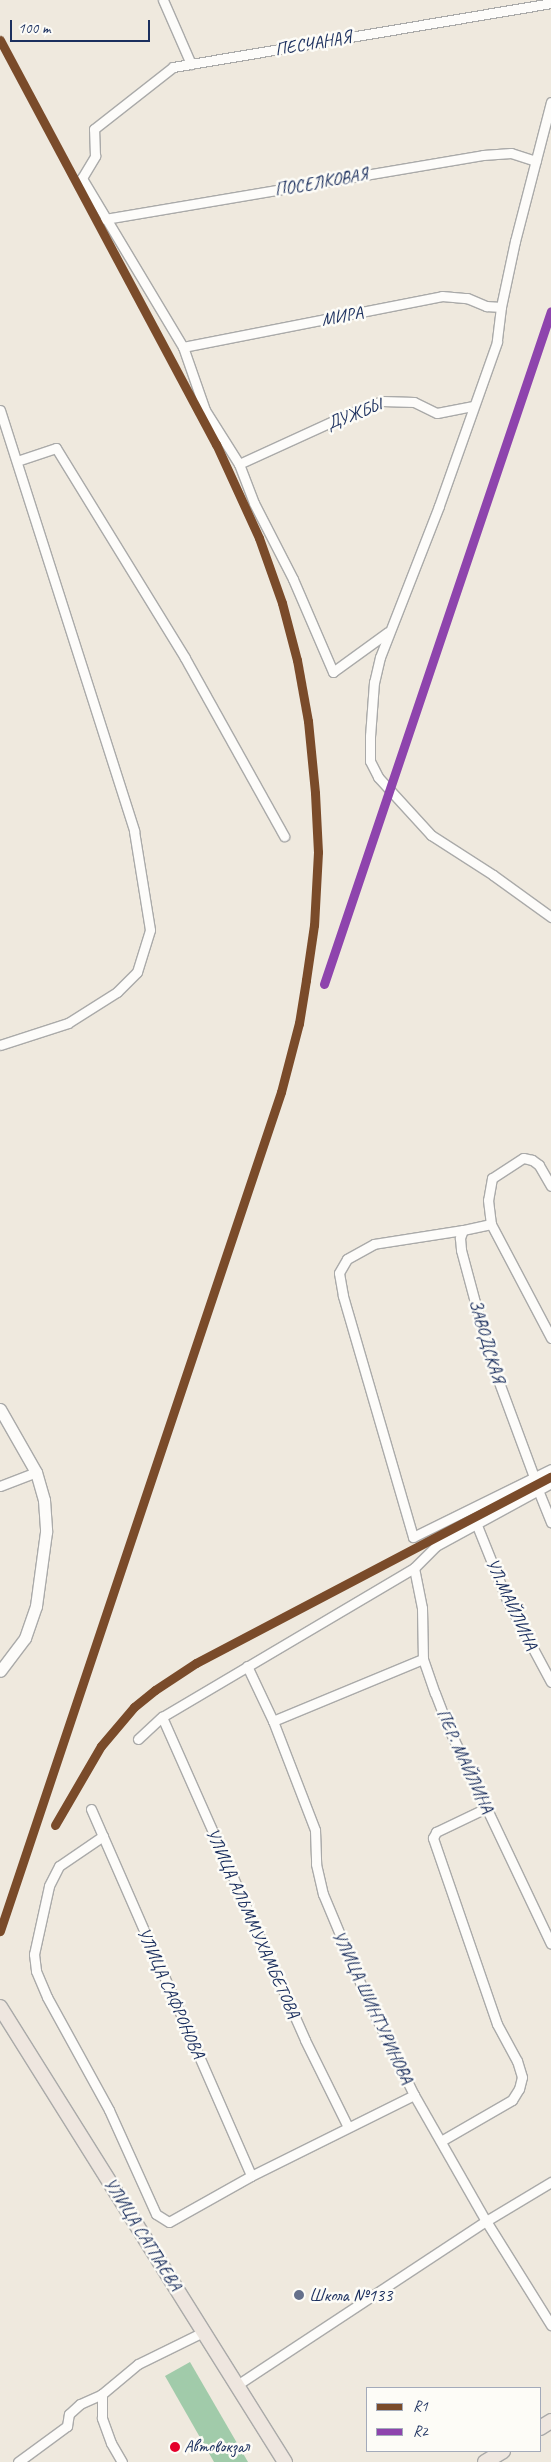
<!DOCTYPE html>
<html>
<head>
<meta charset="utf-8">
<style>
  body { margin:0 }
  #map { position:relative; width:551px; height:2462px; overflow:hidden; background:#efe9de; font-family:Caveat,sans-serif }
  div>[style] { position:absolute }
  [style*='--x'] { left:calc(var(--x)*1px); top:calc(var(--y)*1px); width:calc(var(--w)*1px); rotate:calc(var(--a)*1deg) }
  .forest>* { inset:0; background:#a1cbaa }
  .roads { filter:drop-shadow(1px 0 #aaaaa9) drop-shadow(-1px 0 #aaaaa9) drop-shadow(0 1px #aaaaa9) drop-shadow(0 -1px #aaaaa9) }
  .minor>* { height:9px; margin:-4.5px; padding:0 4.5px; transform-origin:4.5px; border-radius:4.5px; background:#fdfcfa }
  .tertiary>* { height:11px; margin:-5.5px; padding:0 5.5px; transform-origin:5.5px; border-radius:5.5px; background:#fdfcfa }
  .primary>* { height:14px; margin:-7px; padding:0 7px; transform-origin:7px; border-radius:7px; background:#eee6df }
  .rail-1>* { height:9px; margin:-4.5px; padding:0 4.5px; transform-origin:4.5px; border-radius:4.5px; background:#7a4b2a }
  .rail-2>* { height:9px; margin:-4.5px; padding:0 4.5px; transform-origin:4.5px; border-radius:4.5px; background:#8e44ad }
  .dots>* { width:14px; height:14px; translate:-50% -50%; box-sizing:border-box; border:2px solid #fdfcf7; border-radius:50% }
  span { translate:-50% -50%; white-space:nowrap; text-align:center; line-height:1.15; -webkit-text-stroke:5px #fdfcf7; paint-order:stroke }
  .bus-label { font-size:17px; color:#1b2f5e }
  .left { translate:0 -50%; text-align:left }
  .street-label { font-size:18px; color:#1b2f5e }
  .poi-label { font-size:18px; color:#1b2f5e }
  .legend { position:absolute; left:366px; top:2387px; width:175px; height:65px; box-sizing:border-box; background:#fdfcf7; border:1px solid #a3aaba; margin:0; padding:6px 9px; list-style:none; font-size:15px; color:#1b2f5e }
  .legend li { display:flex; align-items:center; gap:10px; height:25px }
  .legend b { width:25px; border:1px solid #a3aaba }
  .scale { position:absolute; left:10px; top:20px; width:140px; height:22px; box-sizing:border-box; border:2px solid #1b2f5e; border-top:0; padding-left:6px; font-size:15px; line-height:18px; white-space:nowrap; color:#1b2f5e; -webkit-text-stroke:4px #fdfcf7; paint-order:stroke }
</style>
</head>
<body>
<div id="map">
  <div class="forest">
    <div style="clip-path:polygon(190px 2362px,248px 2462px,214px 2462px,165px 2376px)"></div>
  </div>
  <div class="roads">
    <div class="minor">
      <div style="--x:163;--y:0;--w:70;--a:66.4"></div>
      <div style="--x:551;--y:102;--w:144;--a:104.5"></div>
      <div style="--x:515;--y:241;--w:67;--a:102"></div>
      <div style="--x:501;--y:307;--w:35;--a:97"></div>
      <div style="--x:497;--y:342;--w:174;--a:109.5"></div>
      <div style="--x:439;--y:506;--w:162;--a:111.3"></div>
      <div style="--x:380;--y:657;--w:26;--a:103"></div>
      <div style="--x:374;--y:682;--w:54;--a:94.2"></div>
      <div style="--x:370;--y:736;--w:25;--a:90"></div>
      <div style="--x:370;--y:761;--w:18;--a:63"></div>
      <div style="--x:378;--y:777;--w:79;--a:47.6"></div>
      <div style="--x:431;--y:835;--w:74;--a:32.8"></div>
      <div style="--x:493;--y:875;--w:72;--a:35.9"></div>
      <div style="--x:105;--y:219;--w:383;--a:-9.6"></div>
      <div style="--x:483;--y:155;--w:28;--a:-4"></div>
      <div style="--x:511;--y:153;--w:26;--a:18"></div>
      <div style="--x:183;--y:347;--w:264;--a:-11.1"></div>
      <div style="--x:442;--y:296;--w:25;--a:5"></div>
      <div style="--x:467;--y:298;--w:21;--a:23"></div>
      <div style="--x:486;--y:306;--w:15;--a:4"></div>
      <div style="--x:0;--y:410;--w:442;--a:72.3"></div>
      <div style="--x:134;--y:831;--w:100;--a:80.8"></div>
      <div style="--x:150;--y:930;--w:44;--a:107.2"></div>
      <div style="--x:137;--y:972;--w:28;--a:135"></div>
      <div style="--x:117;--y:992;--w:58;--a:147.7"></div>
      <div style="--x:68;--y:1023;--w:71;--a:162.1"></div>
      <div style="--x:17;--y:461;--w:41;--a:-18.4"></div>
      <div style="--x:56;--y:448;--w:246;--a:58.4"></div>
      <div style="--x:185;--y:658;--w:204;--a:60.9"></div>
      <div style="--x:239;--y:464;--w:120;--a:-24.6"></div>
      <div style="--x:348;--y:414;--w:36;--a:-21"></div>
      <div style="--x:382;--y:401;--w:32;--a:2"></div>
      <div style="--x:414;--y:402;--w:25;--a:26"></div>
      <div style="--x:437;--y:413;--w:37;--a:-11"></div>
      <div style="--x:388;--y:632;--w:68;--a:144"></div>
      <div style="--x:333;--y:672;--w:101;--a:-113.3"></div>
      <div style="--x:293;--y:579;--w:85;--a:-117.2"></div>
      <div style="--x:254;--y:503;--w:42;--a:-111"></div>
      <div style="--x:239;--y:464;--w:64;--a:-122.2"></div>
      <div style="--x:205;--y:410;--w:67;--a:-109.2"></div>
      <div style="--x:183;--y:347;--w:197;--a:-120.9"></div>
      <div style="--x:82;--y:178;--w:26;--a:-59"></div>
      <div style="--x:95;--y:156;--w:27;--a:-92"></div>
      <div style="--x:94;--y:129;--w:100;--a:-38.1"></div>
      <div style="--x:173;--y:67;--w:383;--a:-9.6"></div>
      <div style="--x:551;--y:1186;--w:24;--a:-120"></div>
      <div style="--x:539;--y:1165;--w:9;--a:-144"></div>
      <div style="--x:532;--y:1160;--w:9;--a:-167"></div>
      <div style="--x:523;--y:1158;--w:37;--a:147"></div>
      <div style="--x:492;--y:1178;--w:22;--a:100"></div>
      <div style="--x:488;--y:1200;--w:24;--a:83"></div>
      <div style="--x:491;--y:1224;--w:129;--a:62.2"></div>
      <div style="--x:491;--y:1224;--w:29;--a:168"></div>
      <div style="--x:463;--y:1230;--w:9;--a:111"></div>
      <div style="--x:460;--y:1238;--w:12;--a:85"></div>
      <div style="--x:461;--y:1250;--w:112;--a:75"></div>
      <div style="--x:490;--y:1358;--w:127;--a:69.7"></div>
      <div style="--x:463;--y:1230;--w:90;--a:171.1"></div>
      <div style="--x:374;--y:1244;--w:31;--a:151"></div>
      <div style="--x:347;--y:1259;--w:16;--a:120"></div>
      <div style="--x:339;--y:1273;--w:23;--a:80"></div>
      <div style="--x:343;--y:1296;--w:251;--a:73.8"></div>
      <div style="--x:413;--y:1537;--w:154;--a:-26.2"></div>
      <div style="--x:0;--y:1486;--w:39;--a:-21"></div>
      <div style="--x:538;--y:1490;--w:35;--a:68"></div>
      <div style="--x:476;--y:1523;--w:83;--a:68.1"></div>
      <div style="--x:507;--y:1600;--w:93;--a:61.8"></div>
      <div style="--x:414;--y:1568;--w:41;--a:78.7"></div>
      <div style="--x:422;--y:1608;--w:51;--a:88.9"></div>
      <div style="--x:423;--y:1659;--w:36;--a:71"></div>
      <div style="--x:435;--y:1693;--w:34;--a:69"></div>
      <div style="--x:447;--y:1725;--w:242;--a:64.6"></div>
      <div style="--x:247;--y:1666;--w:61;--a:64.7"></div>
      <div style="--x:273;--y:1721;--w:117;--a:68.9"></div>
      <div style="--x:315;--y:1830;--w:34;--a:88"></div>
      <div style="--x:316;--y:1864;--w:31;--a:77"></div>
      <div style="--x:323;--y:1894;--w:112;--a:67.3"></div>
      <div style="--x:366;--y:1997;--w:109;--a:63.9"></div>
      <div style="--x:414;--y:2095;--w:145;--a:60.3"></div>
      <div style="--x:486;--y:2221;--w:123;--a:58"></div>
      <div style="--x:162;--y:1717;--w:353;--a:66.1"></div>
      <div style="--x:305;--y:2040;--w:97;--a:63.7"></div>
      <div style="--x:273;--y:1721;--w:162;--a:-22.5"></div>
      <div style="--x:138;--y:1739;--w:33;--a:-43"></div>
      <div style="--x:162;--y:1717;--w:293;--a:-30.6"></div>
      <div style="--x:414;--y:1568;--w:31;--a:-45"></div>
      <div style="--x:436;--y:1546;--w:131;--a:-28.7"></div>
      <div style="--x:91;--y:1809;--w:400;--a:66.4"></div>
      <div style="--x:103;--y:1836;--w:53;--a:145.7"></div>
      <div style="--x:59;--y:1866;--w:22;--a:117"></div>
      <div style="--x:49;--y:1886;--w:70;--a:102.4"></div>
      <div style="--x:34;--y:1954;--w:17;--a:83"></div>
      <div style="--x:36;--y:1971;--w:28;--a:67"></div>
      <div style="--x:47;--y:1997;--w:129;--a:61.2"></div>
      <div style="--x:109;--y:2110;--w:114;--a:65.7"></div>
      <div style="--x:156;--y:2214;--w:15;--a:32"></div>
      <div style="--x:169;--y:2222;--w:94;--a:-29.3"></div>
      <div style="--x:251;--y:2176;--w:182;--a:-26.4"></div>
      <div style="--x:441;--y:2141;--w:82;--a:-30"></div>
      <div style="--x:512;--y:2100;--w:13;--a:-58"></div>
      <div style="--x:519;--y:2089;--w:12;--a:-76"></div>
      <div style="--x:522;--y:2077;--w:17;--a:-107"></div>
      <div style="--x:517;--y:2061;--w:42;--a:-118.4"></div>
      <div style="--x:497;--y:2024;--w:197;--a:-109"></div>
      <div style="--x:433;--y:1838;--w:7;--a:-63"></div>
      <div style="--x:436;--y:1832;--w:55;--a:-25.6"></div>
      <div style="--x:237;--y:2385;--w:298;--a:-33.4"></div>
      <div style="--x:486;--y:2221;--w:76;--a:-31"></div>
      <div style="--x:18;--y:2462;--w:61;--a:-36.3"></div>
      <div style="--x:67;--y:2426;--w:12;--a:-81"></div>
      <div style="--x:69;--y:2414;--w:15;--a:-42"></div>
      <div style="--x:80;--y:2404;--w:24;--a:-24"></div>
      <div style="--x:122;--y:2462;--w:22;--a:-120"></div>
      <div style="--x:111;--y:2443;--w:27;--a:-110"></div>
      <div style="--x:102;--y:2418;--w:24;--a:-90"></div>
      <div style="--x:102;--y:2394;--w:47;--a:-39.8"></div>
      <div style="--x:138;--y:2364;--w:72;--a:-26.2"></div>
    </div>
    <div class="tertiary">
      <div style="--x:0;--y:1409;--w:73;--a:60.3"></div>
      <div style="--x:36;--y:1472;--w:29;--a:74"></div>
      <div style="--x:44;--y:1500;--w:32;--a:86"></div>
      <div style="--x:46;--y:1532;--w:75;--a:97.7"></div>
      <div style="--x:36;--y:1606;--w:34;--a:109"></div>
      <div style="--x:25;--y:1638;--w:41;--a:127.1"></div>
    </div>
    <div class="primary">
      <div style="--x:0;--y:2007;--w:537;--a:57.94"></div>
      <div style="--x:540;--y:2428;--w:13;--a:-32"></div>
      <div style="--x:485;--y:2462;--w:21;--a:-31"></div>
    </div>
  </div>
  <div class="rail-1">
    <div style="--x:0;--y:40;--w:458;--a:61.9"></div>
    <div style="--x:216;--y:444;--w:103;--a:65.4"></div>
    <div style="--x:259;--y:538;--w:69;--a:70.5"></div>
    <div style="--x:282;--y:603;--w:59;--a:75.3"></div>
    <div style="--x:297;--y:660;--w:62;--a:79.8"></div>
    <div style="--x:308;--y:721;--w:72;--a:84.4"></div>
    <div style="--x:315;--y:793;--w:59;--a:87.1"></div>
    <div style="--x:318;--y:852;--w:73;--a:93.1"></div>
    <div style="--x:314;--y:925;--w:56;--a:98.3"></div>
    <div style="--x:306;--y:980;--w:44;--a:99.2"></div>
    <div style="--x:299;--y:1023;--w:71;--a:104.6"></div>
    <div style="--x:281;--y:1092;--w:885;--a:108.52"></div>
    <div style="--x:55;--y:1825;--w:91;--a:-59.8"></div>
    <div style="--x:101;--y:1746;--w:51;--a:-49.8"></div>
    <div style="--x:134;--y:1707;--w:27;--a:-39"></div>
    <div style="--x:155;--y:1690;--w:49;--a:-33.4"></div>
    <div style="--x:196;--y:1663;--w:401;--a:-27.7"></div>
  </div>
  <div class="rail-2">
    <div style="--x:324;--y:984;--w:710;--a:-71.36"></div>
  </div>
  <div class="dots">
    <div style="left:299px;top:2295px;background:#65708b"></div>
    <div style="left:175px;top:2447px;background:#e4002b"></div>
  </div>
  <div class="bus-label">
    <span class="left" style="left:184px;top:2447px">Автовокзал</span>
  </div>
  <div class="street-label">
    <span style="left:313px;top:43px;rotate:-10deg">ПЕСЧАНАЯ</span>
    <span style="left:321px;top:182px;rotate:-10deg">ПОСЕЛКОВАЯ</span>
    <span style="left:342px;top:316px;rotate:-11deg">МИРА</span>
    <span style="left:354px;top:414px;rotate:-21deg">ДУЖБЫ</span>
    <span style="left:487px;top:1341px;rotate:73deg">ЗАВОДСКАЯ</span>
    <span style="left:512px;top:1604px;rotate:65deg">УЛ.МАЙЛИНА</span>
    <span style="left:465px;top:1761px;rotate:65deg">ПЕР. МАЙЛИНА</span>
    <span style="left:253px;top:1923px;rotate:66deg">УЛИЦА АЛЬММУХАМБЕТОВА</span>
    <span style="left:171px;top:1993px;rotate:66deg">УЛИЦА САФРОНОВА</span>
    <span style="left:373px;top:2007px;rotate:65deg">УЛИЦА ШИНТУРИНОВА</span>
    <span style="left:143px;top:2234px;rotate:58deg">УЛИЦА САТПАЕВА</span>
  </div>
  <div class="poi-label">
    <span class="left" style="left:309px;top:2295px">Школа №133</span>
  </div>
  <ul class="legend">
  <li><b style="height:6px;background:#7a4b2a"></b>R1</li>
  <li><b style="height:6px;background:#8e44ad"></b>R2</li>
  </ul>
  <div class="scale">100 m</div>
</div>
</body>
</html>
